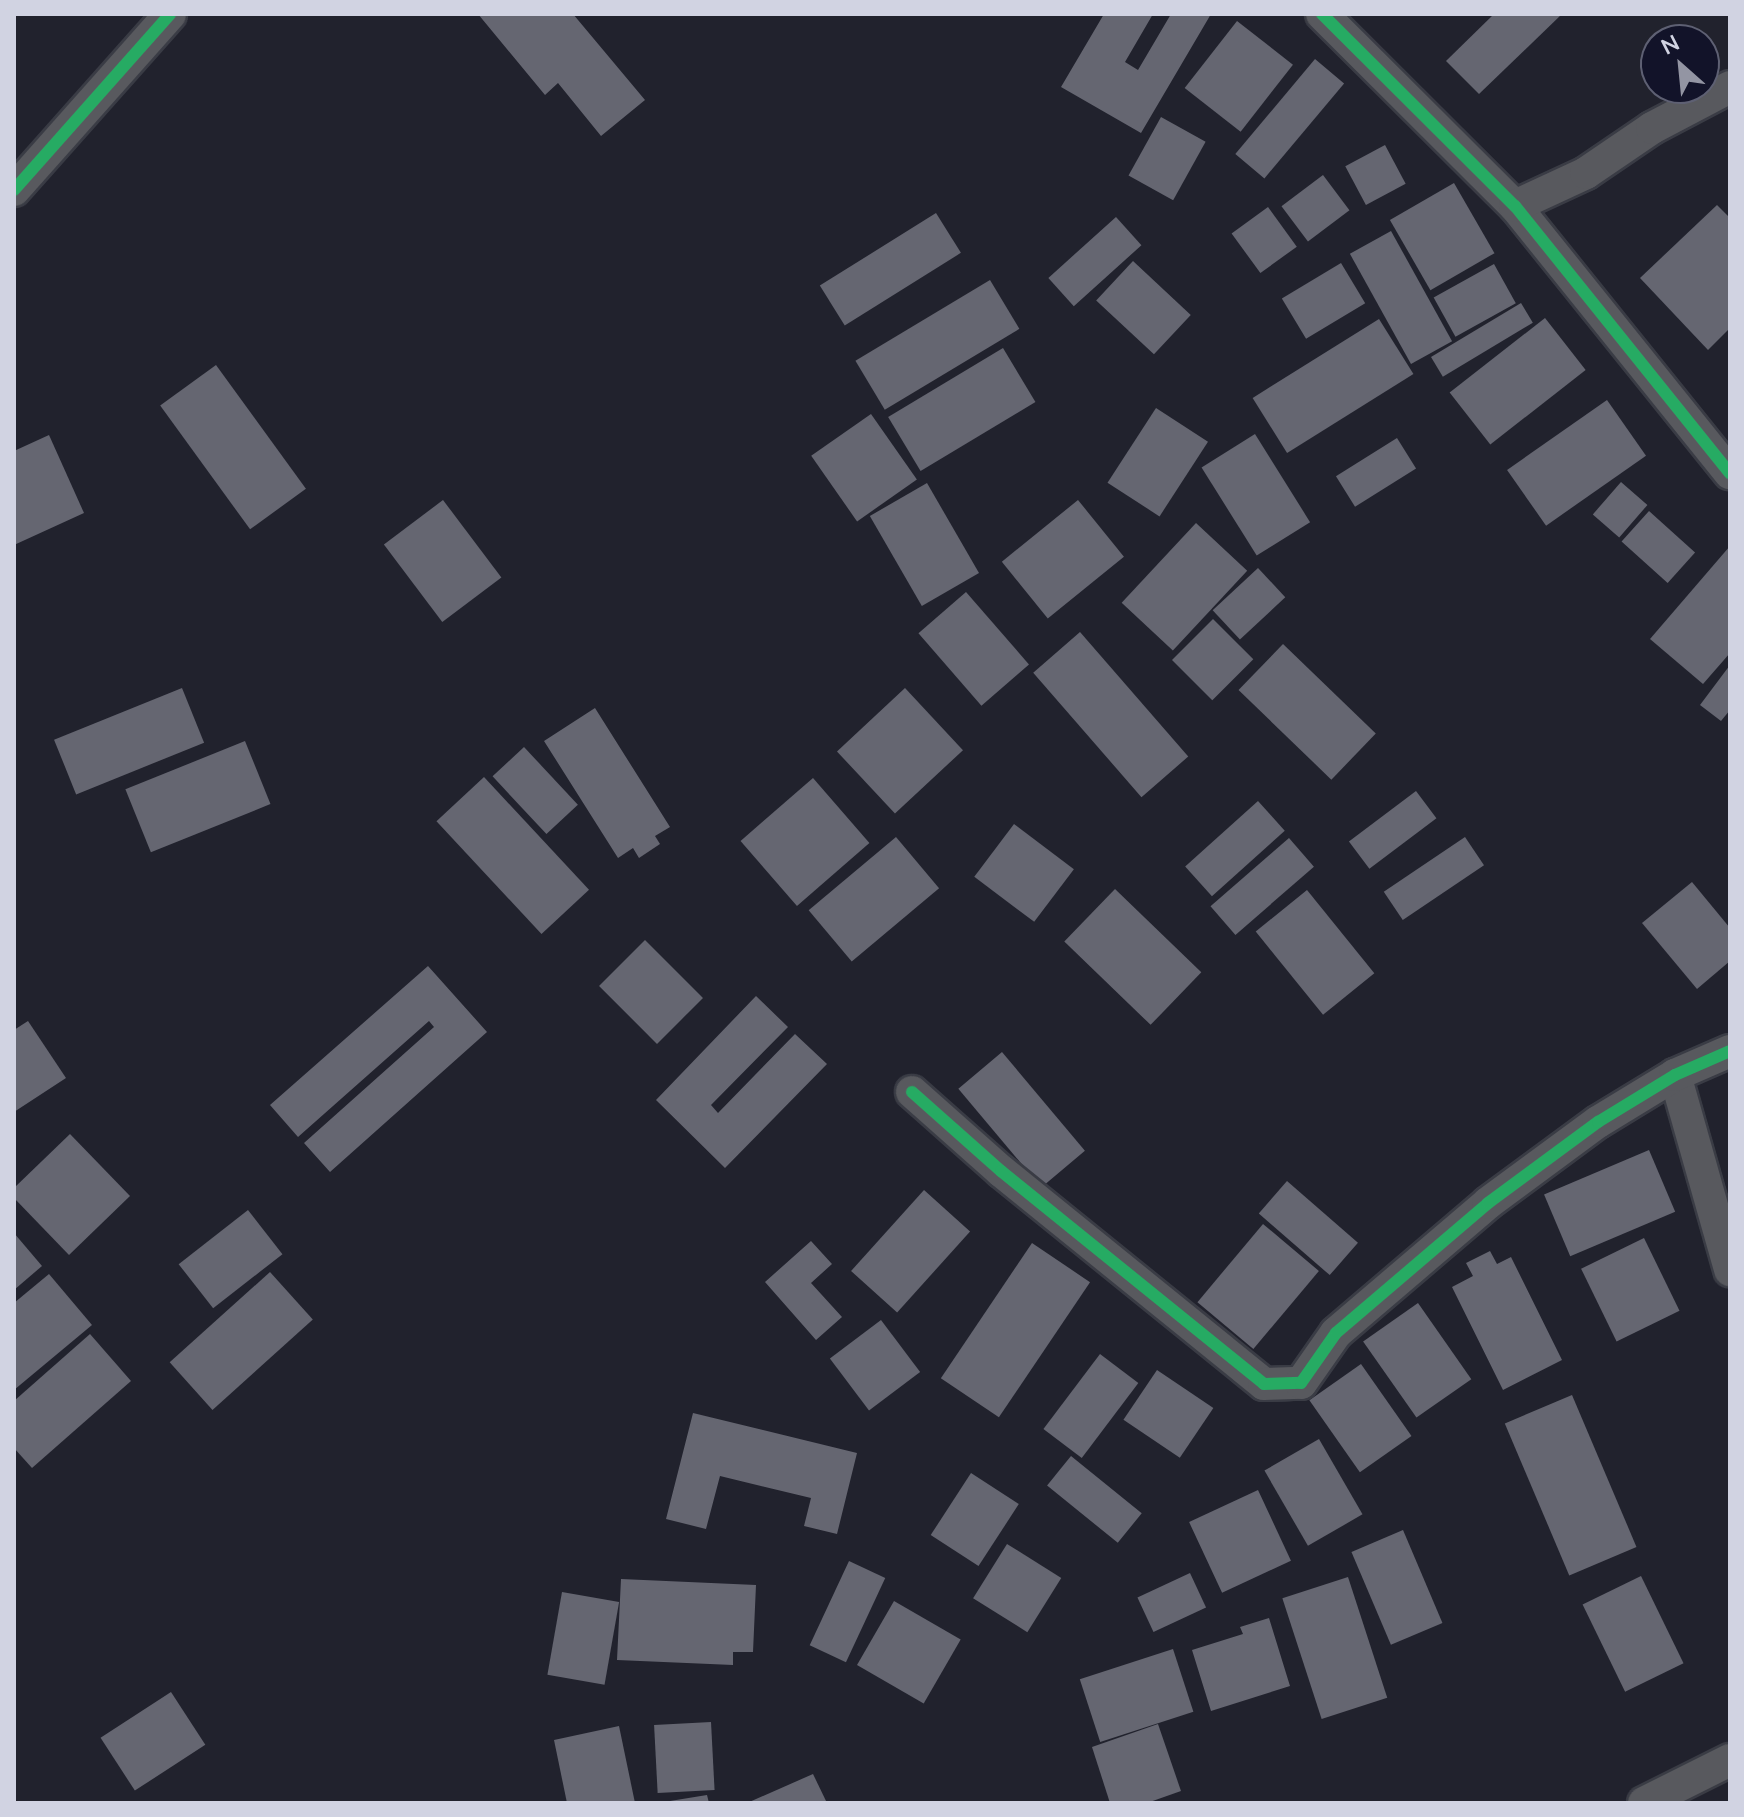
<!DOCTYPE html>
<html>
<head>
<meta charset="utf-8">
<style>
  body { margin:0 }
  #map { position:relative; width:1744px; height:1817px; overflow:hidden; background:#21222d; font-family:Mulish,sans-serif }
  div>[style] { position:absolute }
  [style*='--x'] { left:calc(var(--x)*1px); top:calc(var(--y)*1px); width:calc(var(--w)*1px); rotate:calc(var(--a)*1deg) }
  .building>* { inset:0; background:#656671; transform-origin:0 0 }
  .roads { filter:drop-shadow(2px 0 #3a3c45) drop-shadow(-2px 0 #3a3c45) drop-shadow(0 2px #3a3c45) drop-shadow(0 -2px #3a3c45) }
  .street>* { height:32px; margin:-16px; padding:0 16px; transform-origin:16px; border-radius:16px; background:#58595e }
  .cycleway>* { height:12px; margin:-6px; padding:0 6px; transform-origin:6px; border-radius:6px; background:#26ab63 }
  span { translate:-50% -50%; white-space:nowrap; text-align:center; line-height:1.15; -webkit-text-stroke:8px #121329; paint-order:stroke }
  .frame { position:absolute; inset:0; border:16px solid #d1d3e2; pointer-events:none }
  .north { position:absolute; left:1640px; top:24px; width:80px; height:80px; box-sizing:border-box; background:#121329; border:2px solid #5e6073; border-radius:50%; rotate:333deg; font-size:22px; font-weight:700; line-height:32px; text-align:center; color:#d1d3e2 }
  .north::after { content:''; display:block; margin:auto; width:28px; height:36px; background:#9395a3; clip-path:polygon(50% 0,100% 100%,50% 72%,0 100%) }
</style>
</head>
<body>
<div id="map">
  <div class="building">
    <div style="clip-path:polygon(478px 14px,573px 14px,645px 100px,601px 136px,558px 83px,545px 95px)"></div>
    <div style="clip-path:polygon(1104px 14px,1153px 14px,1125px 62px,1138px 70px,1171px 14px,1211px 14px,1141px 133px,1061px 87px)"></div>
    <div style="clip-path:polygon(1494px 14px,1562px 14px,1479px 94px,1446px 61px)"></div>
    <div style="left:1237px;top:21px;width:71px;height:85px;rotate:38deg"></div>
    <div style="left:1315px;top:59px;width:38px;height:124px;rotate:40deg"></div>
    <div style="left:1161px;top:117px;width:51px;height:67px;rotate:29deg"></div>
    <div style="left:1385px;top:145px;width:44px;height:45px;rotate:62deg"></div>
    <div style="left:1323px;top:175px;width:44px;height:52px;rotate:53deg"></div>
    <div style="left:1454px;top:183px;width:81px;height:74px;rotate:60deg"></div>
    <div style="clip-path:polygon(1717px 205px,1730px 218px,1730px 328px,1708px 350px,1640px 278px)"></div>
    <div style="left:1268px;top:207px;width:49px;height:45px;rotate:54deg"></div>
    <div style="left:936px;top:213px;width:47px;height:137px;rotate:58deg"></div>
    <div style="left:1116px;top:217px;width:38px;height:91px;rotate:48deg"></div>
    <div style="left:1391px;top:231px;width:126px;height:47px;rotate:61deg"></div>
    <div style="left:1133px;top:261px;width:79px;height:54px;rotate:43deg"></div>
    <div style="left:1341px;top:263px;width:47px;height:69px;rotate:59deg"></div>
    <div style="left:1494px;top:264px;width:45px;height:69px;rotate:61deg"></div>
    <div style="left:990px;top:280px;width:57px;height:157px;rotate:59deg"></div>
    <div style="left:1521px;top:303px;width:23px;height:105px;rotate:59deg"></div>
    <div style="left:1545px;top:318px;width:66px;height:121px;rotate:52deg"></div>
    <div style="left:1379px;top:319px;width:65px;height:149px;rotate:58deg"></div>
    <div style="left:1003px;top:348px;width:63px;height:134px;rotate:59deg"></div>
    <div style="left:216px;top:365px;width:153px;height:69px;rotate:54deg"></div>
    <div style="left:1607px;top:400px;width:68px;height:122px;rotate:55deg"></div>
    <div style="left:1156px;top:408px;width:62px;height:89px;rotate:33deg"></div>
    <div style="left:871px;top:414px;width:80px;height:73px;rotate:55deg"></div>
    <div style="left:1255px;top:434px;width:104px;height:63px;rotate:58deg"></div>
    <div style="clip-path:polygon(49px 435px,84px 513px,14px 545px,14px 451px)"></div>
    <div style="left:1397px;top:438px;width:36px;height:72px;rotate:58deg"></div>
    <div style="left:1621px;top:482px;width:35px;height:43px;rotate:41deg"></div>
    <div style="left:927px;top:483px;width:104px;height:66px;rotate:60deg"></div>
    <div style="left:443px;top:500px;width:97px;height:74px;rotate:53deg"></div>
    <div style="left:1078px;top:500px;width:73px;height:98px;rotate:51deg"></div>
    <div style="left:1649px;top:511px;width:62px;height:41px;rotate:42deg"></div>
    <div style="left:1196px;top:523px;width:70px;height:109px;rotate:43deg"></div>
    <div style="clip-path:polygon(1730px 546px,1730px 653px,1703px 684px,1650px 639px)"></div>
    <div style="left:1258px;top:568px;width:40px;height:62px;rotate:47deg"></div>
    <div style="left:966px;top:592px;width:96px;height:63px;rotate:49deg"></div>
    <div style="left:1213px;top:619px;width:57px;height:58px;rotate:45deg"></div>
    <div style="left:1080px;top:632px;width:165px;height:62px;rotate:49deg"></div>
    <div style="left:1283px;top:644px;width:129px;height:64px;rotate:44deg"></div>
    <div style="clip-path:polygon(1730px 665px,1730px 710px,1721px 721px,1700px 705px)"></div>
    <div style="left:182px;top:688px;width:59px;height:138px;rotate:68deg"></div>
    <div style="left:905px;top:688px;width:85px;height:93px;rotate:47deg"></div>
    <div style="clip-path:polygon(595px 708px,670px 827px,655px 836px,660px 844px,639px 858px,633px 848px,618px 858px,544px 741px)"></div>
    <div style="left:245px;top:741px;width:68px;height:129px;rotate:68deg"></div>
    <div style="left:524px;top:747px;width:79px;height:43px;rotate:47deg"></div>
    <div style="left:484px;top:777px;width:154px;height:65px;rotate:47deg"></div>
    <div style="left:813px;top:778px;width:86px;height:96px;rotate:49deg"></div>
    <div style="left:1416px;top:791px;width:34px;height:84px;rotate:53deg"></div>
    <div style="left:1258px;top:801px;width:40px;height:98px;rotate:48deg"></div>
    <div style="left:1014px;top:824px;width:75px;height:66px;rotate:37deg"></div>
    <div style="left:896px;top:837px;width:67px;height:114px;rotate:50deg"></div>
    <div style="left:1465px;top:837px;width:34px;height:98px;rotate:56deg"></div>
    <div style="left:1289px;top:838px;width:38px;height:104px;rotate:49deg"></div>
    <div style="clip-path:polygon(1692px 882px,1730px 928px,1730px 961px,1697px 989px,1642px 923px)"></div>
    <div style="left:1115px;top:889px;width:120px;height:73px;rotate:44deg"></div>
    <div style="left:1307px;top:890px;width:107px;height:66px;rotate:51deg"></div>
    <div style="left:645px;top:940px;width:82px;height:65px;rotate:45deg"></div>
    <div style="clip-path:polygon(428px 966px,487px 1032px,330px 1172px,304px 1143px,434px 1027px,429px 1021px,298px 1137px,270px 1105px)"></div>
    <div style="clip-path:polygon(756px 996px,788px 1027px,711px 1105px,718px 1113px,795px 1034px,827px 1064px,725px 1168px,656px 1100px)"></div>
    <div style="clip-path:polygon(28px 1021px,66px 1078px,14px 1112px,14px 1030px)"></div>
    <div style="left:1002px;top:1052px;width:129px;height:57px;rotate:50deg"></div>
    <div style="clip-path:polygon(70px 1134px,130px 1196px,69px 1255px,14px 1198px,14px 1188px)"></div>
    <div style="left:1649px;top:1150px;width:67px;height:114px;rotate:67deg"></div>
    <div style="left:1287px;top:1181px;width:94px;height:43px;rotate:41deg"></div>
    <div style="left:924px;top:1190px;width:62px;height:109px;rotate:42deg"></div>
    <div style="left:248px;top:1210px;width:56px;height:88px;rotate:52deg"></div>
    <div style="left:1263px;top:1224px;width:73px;height:102px;rotate:40deg"></div>
    <div style="clip-path:polygon(14px 1233px,42px 1266px,14px 1290px)"></div>
    <div style="left:1644px;top:1238px;width:81px;height:70px;rotate:64deg"></div>
    <div style="clip-path:polygon(811px 1241px,832px 1264px,811px 1283px,842px 1317px,816px 1340px,765px 1282px)"></div>
    <div style="left:1032px;top:1243px;width:70px;height:163px;rotate:34deg"></div>
    <div style="clip-path:polygon(1490px 1251px,1497px 1264px,1511px 1257px,1562px 1360px,1503px 1390px,1452px 1287px,1473px 1276px,1466px 1263px)"></div>
    <div style="left:270px;top:1272px;width:64px;height:135px;rotate:48deg"></div>
    <div style="clip-path:polygon(49px 1274px,92px 1325px,14px 1390px,14px 1303px)"></div>
    <div style="left:1418px;top:1303px;width:93px;height:67px;rotate:55deg"></div>
    <div style="left:881px;top:1320px;width:65px;height:64px;rotate:53deg"></div>
    <div style="clip-path:polygon(90px 1334px,131px 1381px,32px 1468px,14px 1448px,14px 1401px)"></div>
    <div style="left:1100px;top:1354px;width:48px;height:94px;rotate:37deg"></div>
    <div style="left:1361px;top:1364px;width:88px;height:63px;rotate:55deg"></div>
    <div style="left:1157px;top:1370px;width:68px;height:60px;rotate:34deg"></div>
    <div style="left:1572px;top:1395px;width:165px;height:73px;rotate:67deg"></div>
    <div style="clip-path:polygon(693px 1413px,857px 1453px,837px 1534px,804px 1526px,811px 1498px,720px 1476px,706px 1529px,666px 1519px)"></div>
    <div style="left:1319px;top:1439px;width:87px;height:63px;rotate:60deg"></div>
    <div style="left:1071px;top:1456px;width:91px;height:38px;rotate:39deg"></div>
    <div style="left:971px;top:1473px;width:57px;height:74px;rotate:33deg"></div>
    <div style="left:1258px;top:1490px;width:78px;height:76px;rotate:65deg"></div>
    <div style="left:1403px;top:1530px;width:101px;height:56px;rotate:67deg"></div>
    <div style="left:1007px;top:1544px;width:64px;height:64px;rotate:32deg"></div>
    <div style="left:849px;top:1561px;width:40px;height:93px;rotate:25deg"></div>
    <div style="left:1190px;top:1573px;width:38px;height:58px;rotate:65deg"></div>
    <div style="left:1641px;top:1576px;width:97px;height:65px;rotate:64deg"></div>
    <div style="left:1348px;top:1577px;width:127px;height:69px;rotate:72deg"></div>
    <div style="clip-path:polygon(621px 1579px,756px 1585px,753px 1652px,733px 1652px,733px 1665px,617px 1660px)"></div>
    <div style="left:562px;top:1592px;width:58px;height:84px;rotate:10deg"></div>
    <div style="left:894px;top:1601px;width:77px;height:74px;rotate:30deg"></div>
    <div style="clip-path:polygon(1269px 1618px,1290px 1686px,1211px 1711px,1192px 1650px,1243px 1634px,1240px 1627px)"></div>
    <div style="left:1173px;top:1649px;width:66px;height:98px;rotate:72deg"></div>
    <div style="left:171px;top:1692px;width:63px;height:84px;rotate:57deg"></div>
    <div style="left:711px;top:1722px;width:68px;height:57px;rotate:87deg"></div>
    <div style="clip-path:polygon(1158px 1724px,1181px 1791px,1147px 1803px,1110px 1803px,1092px 1747px)"></div>
    <div style="clip-path:polygon(619px 1726px,635px 1803px,567px 1803px,554px 1740px)"></div>
    <div style="clip-path:polygon(813px 1774px,827px 1803px,747px 1803px)"></div>
    <div style="clip-path:polygon(707px 1795px,709px 1803px,670px 1803px,670px 1801px)"></div>
  </div>
  <div class="roads">
    <div class="street">
      <div style="--x:1322;--y:14;--w:272;--a:44.9"></div>
      <div style="--x:1515;--y:206;--w:343;--a:51.2"></div>
      <div style="--x:14;--y:190;--w:235;--a:-48.4"></div>
      <div style="--x:1515;--y:206;--w:78;--a:-24.9"></div>
      <div style="--x:1586;--y:173;--w:80;--a:-34.3"></div>
      <div style="--x:1652;--y:128;--w:88;--a:-27.7"></div>
      <div style="--x:1675;--y:1075;--w:203;--a:74.2"></div>
      <div style="--x:912;--y:1092;--w:119;--a:41.6"></div>
      <div style="--x:1001;--y:1171;--w:338;--a:39"></div>
      <div style="--x:1264;--y:1384;--w:37;--a:-2"></div>
      <div style="--x:1301;--y:1383;--w:61;--a:-55"></div>
      <div style="--x:1336;--y:1333;--w:200;--a:-40.5"></div>
      <div style="--x:1488;--y:1203;--w:137;--a:-36.4"></div>
      <div style="--x:1598;--y:1122;--w:90;--a:-31.4"></div>
      <div style="--x:1675;--y:1075;--w:60;--a:-23.6"></div>
      <div style="--x:1644;--y:1803;--w:96;--a:-26.6"></div>
    </div>
  </div>
  <div class="cycleway">
    <div style="--x:1322;--y:14;--w:272;--a:44.9"></div>
    <div style="--x:1515;--y:206;--w:343;--a:51.2"></div>
    <div style="--x:14;--y:190;--w:235;--a:-48.4"></div>
    <div style="--x:912;--y:1092;--w:119;--a:41.6"></div>
    <div style="--x:1001;--y:1171;--w:338;--a:39"></div>
    <div style="--x:1264;--y:1384;--w:37;--a:-2"></div>
    <div style="--x:1301;--y:1383;--w:61;--a:-55"></div>
    <div style="--x:1336;--y:1333;--w:200;--a:-40.5"></div>
    <div style="--x:1488;--y:1203;--w:137;--a:-36.4"></div>
    <div style="--x:1598;--y:1122;--w:90;--a:-31.4"></div>
    <div style="--x:1675;--y:1075;--w:60;--a:-23.6"></div>
  </div>
  <div class="frame"></div>
  <div class="north">N</div>
</div>
</body>
</html>
